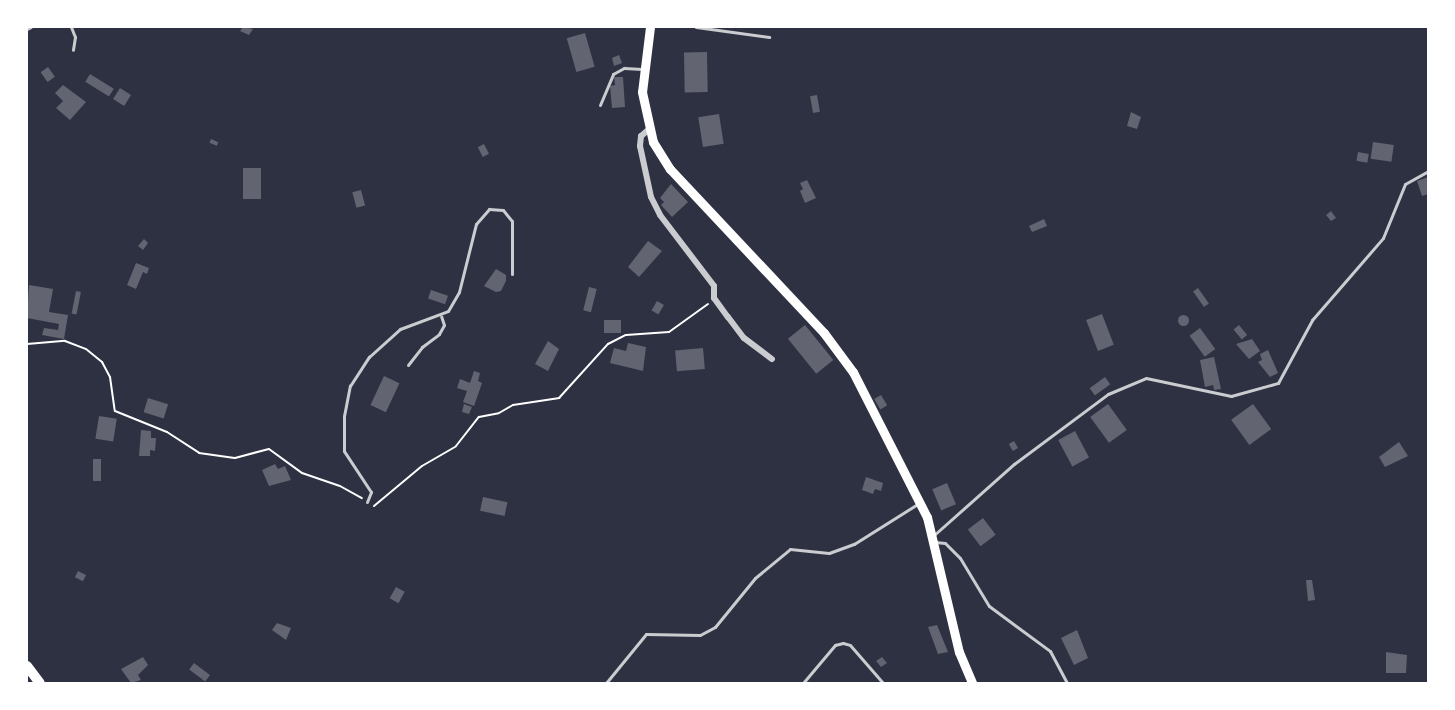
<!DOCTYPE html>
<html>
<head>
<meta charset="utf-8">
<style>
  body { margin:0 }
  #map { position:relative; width:1455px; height:710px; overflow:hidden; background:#2d3142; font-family:"Roboto Condensed",sans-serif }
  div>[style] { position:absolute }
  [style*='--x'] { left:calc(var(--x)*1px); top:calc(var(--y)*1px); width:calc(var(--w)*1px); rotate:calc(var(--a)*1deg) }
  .building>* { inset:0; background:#626471; transform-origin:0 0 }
  .round { border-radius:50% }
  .path>* { height:2px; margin:-1px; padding:0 1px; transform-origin:1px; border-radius:1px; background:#fff }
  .service>* { height:3px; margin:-1.5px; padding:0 1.5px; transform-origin:1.5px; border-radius:1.5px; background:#caccd0 }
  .minor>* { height:6px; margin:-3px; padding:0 3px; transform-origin:3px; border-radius:3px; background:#caccd0 }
  .secondary>* { height:9px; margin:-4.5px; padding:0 4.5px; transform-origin:4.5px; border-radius:4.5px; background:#fff }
  .primary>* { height:10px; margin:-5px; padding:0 5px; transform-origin:5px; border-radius:5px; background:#fff }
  span { translate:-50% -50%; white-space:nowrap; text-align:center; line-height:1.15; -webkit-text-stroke:4.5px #fff; paint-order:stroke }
  .frame { position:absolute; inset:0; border:28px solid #fff; pointer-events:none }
</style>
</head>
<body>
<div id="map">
  <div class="building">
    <div style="clip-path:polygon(243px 27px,253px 29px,249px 35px,240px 31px)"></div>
    <div style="left:585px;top:33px;width:35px;height:19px;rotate:74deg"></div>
    <div style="left:707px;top:52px;width:40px;height:23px;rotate:89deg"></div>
    <div style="clip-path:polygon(619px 55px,622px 63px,614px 66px,612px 58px)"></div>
    <div style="left:48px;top:67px;width:12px;height:9px;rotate:55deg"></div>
    <div style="left:90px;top:74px;width:28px;height:9px;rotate:32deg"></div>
    <div style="clip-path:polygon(614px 77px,623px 77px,625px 107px,612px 108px,610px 86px,615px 85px)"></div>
    <div style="clip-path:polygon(63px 85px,86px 102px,70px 120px,56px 108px,63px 101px,55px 93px)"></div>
    <div style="left:120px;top:88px;width:13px;height:13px;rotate:32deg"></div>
    <div style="left:817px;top:95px;width:17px;height:7px;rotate:80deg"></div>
    <div style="clip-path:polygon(1131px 112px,1141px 117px,1137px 129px,1127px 126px)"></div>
    <div style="left:719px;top:114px;width:30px;height:21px;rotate:81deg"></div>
    <div style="left:211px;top:139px;width:8px;height:4px;rotate:23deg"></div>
    <div style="left:1373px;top:142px;width:21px;height:17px;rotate:8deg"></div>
    <div style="left:484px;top:144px;width:11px;height:7px;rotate:63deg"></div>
    <div style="left:1358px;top:152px;width:11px;height:9px;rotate:10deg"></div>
    <div style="left:243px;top:168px;width:18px;height:31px"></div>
    <div style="clip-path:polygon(1428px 177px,1428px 194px,1422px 196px,1417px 181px)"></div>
    <div style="clip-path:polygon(807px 180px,816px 198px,805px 203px,800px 191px,803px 189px,800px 183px)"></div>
    <div style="clip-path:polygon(671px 184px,688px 202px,672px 217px,661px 205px,664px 202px,660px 198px)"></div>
    <div style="left:361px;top:190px;width:16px;height:9px;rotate:75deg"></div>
    <div style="clip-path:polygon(1331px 211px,1336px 218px,1331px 221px,1326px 215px)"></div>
    <div style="clip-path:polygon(1044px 219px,1047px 226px,1032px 232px,1029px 226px)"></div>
    <div style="clip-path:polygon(144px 239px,148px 243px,143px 250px,138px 246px)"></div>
    <div style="clip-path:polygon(648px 241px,662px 251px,639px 277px,628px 267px)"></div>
    <div style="clip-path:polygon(136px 263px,149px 268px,147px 274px,143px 272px,136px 289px,127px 285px)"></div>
    <div style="clip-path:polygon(496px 269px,506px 275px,506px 281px,501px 291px,496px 292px,484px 286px)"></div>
    <div style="clip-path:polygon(29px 285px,53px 289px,49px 312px,68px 315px,64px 339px,42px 335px,44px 328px,58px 330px,59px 324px,27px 318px)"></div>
    <div style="left:589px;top:287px;width:8px;height:24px;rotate:14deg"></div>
    <div style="left:1198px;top:288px;width:19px;height:6px;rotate:55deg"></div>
    <div style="left:431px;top:290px;width:18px;height:9px;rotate:19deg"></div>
    <div style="left:76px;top:291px;width:5px;height:23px;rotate:11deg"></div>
    <div style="left:657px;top:301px;width:8px;height:11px;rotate:30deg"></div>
    <div style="left:1102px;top:314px;width:33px;height:17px;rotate:69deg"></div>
    <div class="round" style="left:1177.5px;top:314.5px;width:11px;height:11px"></div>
    <div style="left:621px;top:320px;width:13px;height:17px;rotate:90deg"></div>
    <div style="left:805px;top:325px;width:45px;height:22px;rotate:51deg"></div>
    <div style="left:1239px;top:325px;width:13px;height:7px;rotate:51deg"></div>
    <div style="left:1200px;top:328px;width:26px;height:13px;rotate:54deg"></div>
    <div style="clip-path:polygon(1252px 339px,1260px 351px,1249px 359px,1236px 344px)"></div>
    <div style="clip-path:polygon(548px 341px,559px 349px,548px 371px,535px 364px)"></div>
    <div style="clip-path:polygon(628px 343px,646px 347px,643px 371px,610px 363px,614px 348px,626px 351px)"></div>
    <div style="left:703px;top:348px;width:21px;height:28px;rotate:85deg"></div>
    <div style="clip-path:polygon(1268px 350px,1278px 373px,1270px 377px,1258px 362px,1262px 360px,1260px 354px)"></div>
    <div style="clip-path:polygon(1214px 357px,1221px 389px,1214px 390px,1213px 385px,1205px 387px,1200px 360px)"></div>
    <div style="clip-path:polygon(474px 371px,480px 373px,478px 381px,482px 383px,474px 406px,463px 402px,467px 391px,457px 388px,460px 379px,470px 383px)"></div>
    <div style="left:384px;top:376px;width:17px;height:32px;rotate:25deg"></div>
    <div style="left:1105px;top:377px;width:9px;height:19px;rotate:54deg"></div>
    <div style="left:881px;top:395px;width:12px;height:8px;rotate:59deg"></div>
    <div style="left:148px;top:398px;width:21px;height:15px;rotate:17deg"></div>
    <div style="clip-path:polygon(464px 404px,472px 407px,469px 414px,462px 412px)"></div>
    <div style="left:1108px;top:404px;width:32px;height:22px;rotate:54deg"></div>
    <div style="left:1253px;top:404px;width:31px;height:27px;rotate:54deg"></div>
    <div style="left:99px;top:416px;width:18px;height:23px;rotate:9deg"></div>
    <div style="clip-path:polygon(141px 430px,151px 431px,151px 438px,156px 438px,155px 451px,150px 450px,150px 456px,139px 456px)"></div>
    <div style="left:1075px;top:431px;width:30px;height:19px;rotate:62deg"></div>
    <div style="left:1014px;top:441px;width:8px;height:6px;rotate:60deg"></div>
    <div style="clip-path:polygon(1399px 442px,1408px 456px,1385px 467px,1379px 457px)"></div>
    <div style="left:93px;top:459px;width:8px;height:22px"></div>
    <div style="clip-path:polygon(275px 464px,278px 469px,285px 466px,291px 480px,269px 486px,262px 470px)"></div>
    <div style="clip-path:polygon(866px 477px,883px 483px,881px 491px,875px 489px,873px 494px,862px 490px)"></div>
    <div style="left:947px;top:483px;width:23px;height:16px;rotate:67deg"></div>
    <div style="left:483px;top:497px;width:25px;height:14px;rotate:12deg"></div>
    <div style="left:983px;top:518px;width:21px;height:19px;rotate:53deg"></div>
    <div style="left:78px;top:571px;width:9px;height:7px;rotate:27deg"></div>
    <div style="clip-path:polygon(1306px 580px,1312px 580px,1315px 600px,1308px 601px)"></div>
    <div style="left:396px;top:587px;width:10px;height:13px;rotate:29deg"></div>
    <div style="clip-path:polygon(277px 623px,291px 628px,286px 640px,272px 630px)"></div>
    <div style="clip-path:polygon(937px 625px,948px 652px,938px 654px,928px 627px)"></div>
    <div style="clip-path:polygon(1077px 630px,1088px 658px,1074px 665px,1061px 638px)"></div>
    <div style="clip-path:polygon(1386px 652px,1407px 655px,1406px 673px,1386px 673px)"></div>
    <div style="clip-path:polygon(143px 657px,148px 665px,138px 675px,141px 680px,131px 683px,121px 669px)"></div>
    <div style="clip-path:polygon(882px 657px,887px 663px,881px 667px,876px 661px)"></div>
    <div style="left:194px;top:663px;width:20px;height:8px;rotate:37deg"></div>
  </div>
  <div class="path">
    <div style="--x:27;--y:344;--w:38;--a:-5"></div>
    <div style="--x:65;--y:341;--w:22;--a:21"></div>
    <div style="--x:86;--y:349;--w:21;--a:39"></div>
    <div style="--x:102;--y:362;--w:17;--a:62"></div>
    <div style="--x:110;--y:377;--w:34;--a:82"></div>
    <div style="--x:115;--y:411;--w:56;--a:22"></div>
    <div style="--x:167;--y:432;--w:38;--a:33"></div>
    <div style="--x:199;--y:453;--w:36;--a:8"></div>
    <div style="--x:235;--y:458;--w:35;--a:-15"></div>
    <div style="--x:269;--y:449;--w:41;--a:36"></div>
    <div style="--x:302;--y:473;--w:40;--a:18.9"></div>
    <div style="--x:340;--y:486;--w:25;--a:29"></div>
    <div style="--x:374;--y:506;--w:62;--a:-39.8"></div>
    <div style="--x:422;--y:466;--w:39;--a:-30"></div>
    <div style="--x:456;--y:446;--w:37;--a:-52"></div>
    <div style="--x:479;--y:417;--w:20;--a:-11"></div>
    <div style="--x:499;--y:413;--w:16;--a:-30"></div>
    <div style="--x:513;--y:405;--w:47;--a:-8.7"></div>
    <div style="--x:559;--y:398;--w:73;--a:-47.8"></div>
    <div style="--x:608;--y:344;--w:20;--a:-27"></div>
    <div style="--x:626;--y:335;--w:43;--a:-4"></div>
    <div style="--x:669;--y:332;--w:48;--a:-35.7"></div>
  </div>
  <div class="service">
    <div style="--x:71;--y:27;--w:11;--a:68"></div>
    <div style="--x:75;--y:37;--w:13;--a:99"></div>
    <div style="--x:696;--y:27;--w:74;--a:7.8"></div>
    <div style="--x:27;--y:29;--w:4;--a:-27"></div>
    <div style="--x:600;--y:105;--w:34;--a:-67"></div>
    <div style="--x:613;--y:74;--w:13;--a:-29"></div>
    <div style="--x:624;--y:68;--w:18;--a:3"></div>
    <div style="--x:408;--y:365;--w:23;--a:-52"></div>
    <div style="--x:422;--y:347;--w:21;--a:-37"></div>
    <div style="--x:439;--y:334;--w:10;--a:-61"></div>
    <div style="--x:444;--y:325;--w:9;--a:-108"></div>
    <div style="--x:367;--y:502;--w:11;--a:-68"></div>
    <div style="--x:371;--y:492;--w:49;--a:-123.4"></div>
    <div style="--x:344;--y:451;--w:35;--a:-90"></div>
    <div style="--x:344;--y:416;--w:31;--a:-79"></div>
    <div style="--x:350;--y:386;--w:35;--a:-57"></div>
    <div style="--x:369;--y:357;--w:42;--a:-42.1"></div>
    <div style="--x:400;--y:329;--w:51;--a:-20.6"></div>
    <div style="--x:448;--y:311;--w:22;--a:-60"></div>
    <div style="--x:459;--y:292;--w:70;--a:-76"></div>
    <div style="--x:476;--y:224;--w:20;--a:-49"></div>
    <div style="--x:489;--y:209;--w:14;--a:4"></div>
    <div style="--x:503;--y:210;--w:14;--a:51"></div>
    <div style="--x:512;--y:221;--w:53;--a:90"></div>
    <div style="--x:934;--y:535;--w:107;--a:-41.6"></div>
    <div style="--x:1014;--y:464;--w:117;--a:-36.7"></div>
    <div style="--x:1108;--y:394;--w:41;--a:-22.8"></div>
    <div style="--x:1146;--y:378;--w:87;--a:12"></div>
    <div style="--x:1231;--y:396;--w:49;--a:-15.5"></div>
    <div style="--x:1278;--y:383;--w:72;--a:-61.6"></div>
    <div style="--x:1312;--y:320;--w:108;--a:-49.1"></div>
    <div style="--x:1383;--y:238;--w:58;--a:-67.8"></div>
    <div style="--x:1405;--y:184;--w:26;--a:-29"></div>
    <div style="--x:935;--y:542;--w:10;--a:6"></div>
    <div style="--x:945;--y:543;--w:21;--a:45"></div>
    <div style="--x:960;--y:558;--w:56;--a:58.9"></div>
    <div style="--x:989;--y:606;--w:76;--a:36.4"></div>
    <div style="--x:1050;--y:651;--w:36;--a:62"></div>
    <div style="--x:606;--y:683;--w:63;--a:-50.8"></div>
    <div style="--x:646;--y:634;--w:54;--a:1.1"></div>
    <div style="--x:700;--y:635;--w:17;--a:-28"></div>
    <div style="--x:715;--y:627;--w:63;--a:-50.8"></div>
    <div style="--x:755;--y:578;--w:45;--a:-39.6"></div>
    <div style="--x:790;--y:549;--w:39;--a:6"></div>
    <div style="--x:829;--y:553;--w:27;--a:-20"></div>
    <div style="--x:854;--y:544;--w:77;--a:-32.2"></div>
    <div style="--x:803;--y:683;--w:50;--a:-49.9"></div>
    <div style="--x:835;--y:645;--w:8;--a:-14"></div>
    <div style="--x:843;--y:643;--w:7;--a:16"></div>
    <div style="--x:850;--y:645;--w:50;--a:49"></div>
  </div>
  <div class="minor">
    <div style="--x:648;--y:130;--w:9;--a:139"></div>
    <div style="--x:641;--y:136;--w:10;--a:96"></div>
    <div style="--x:640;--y:146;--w:52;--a:77.8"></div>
    <div style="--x:651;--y:197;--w:20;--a:63"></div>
    <div style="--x:660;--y:215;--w:89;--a:52.7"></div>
    <div style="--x:714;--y:286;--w:12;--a:90"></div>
    <div style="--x:714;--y:298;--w:24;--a:54"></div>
    <div style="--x:728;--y:317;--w:26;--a:53"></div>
    <div style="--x:744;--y:338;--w:35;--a:37"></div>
  </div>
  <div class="secondary">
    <div style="--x:650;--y:27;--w:65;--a:97"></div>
    <div style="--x:642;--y:92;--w:51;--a:77.6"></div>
    <div style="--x:653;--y:142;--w:32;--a:58"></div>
    <div style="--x:670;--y:169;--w:225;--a:46.8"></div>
    <div style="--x:824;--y:333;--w:49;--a:53.4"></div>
    <div style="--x:853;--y:372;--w:163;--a:63"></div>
    <div style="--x:927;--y:517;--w:139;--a:76.7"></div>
    <div style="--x:959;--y:652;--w:34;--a:67"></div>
  </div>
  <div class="primary">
    <div style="--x:27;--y:666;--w:21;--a:53"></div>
  </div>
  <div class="frame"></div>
</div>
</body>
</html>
